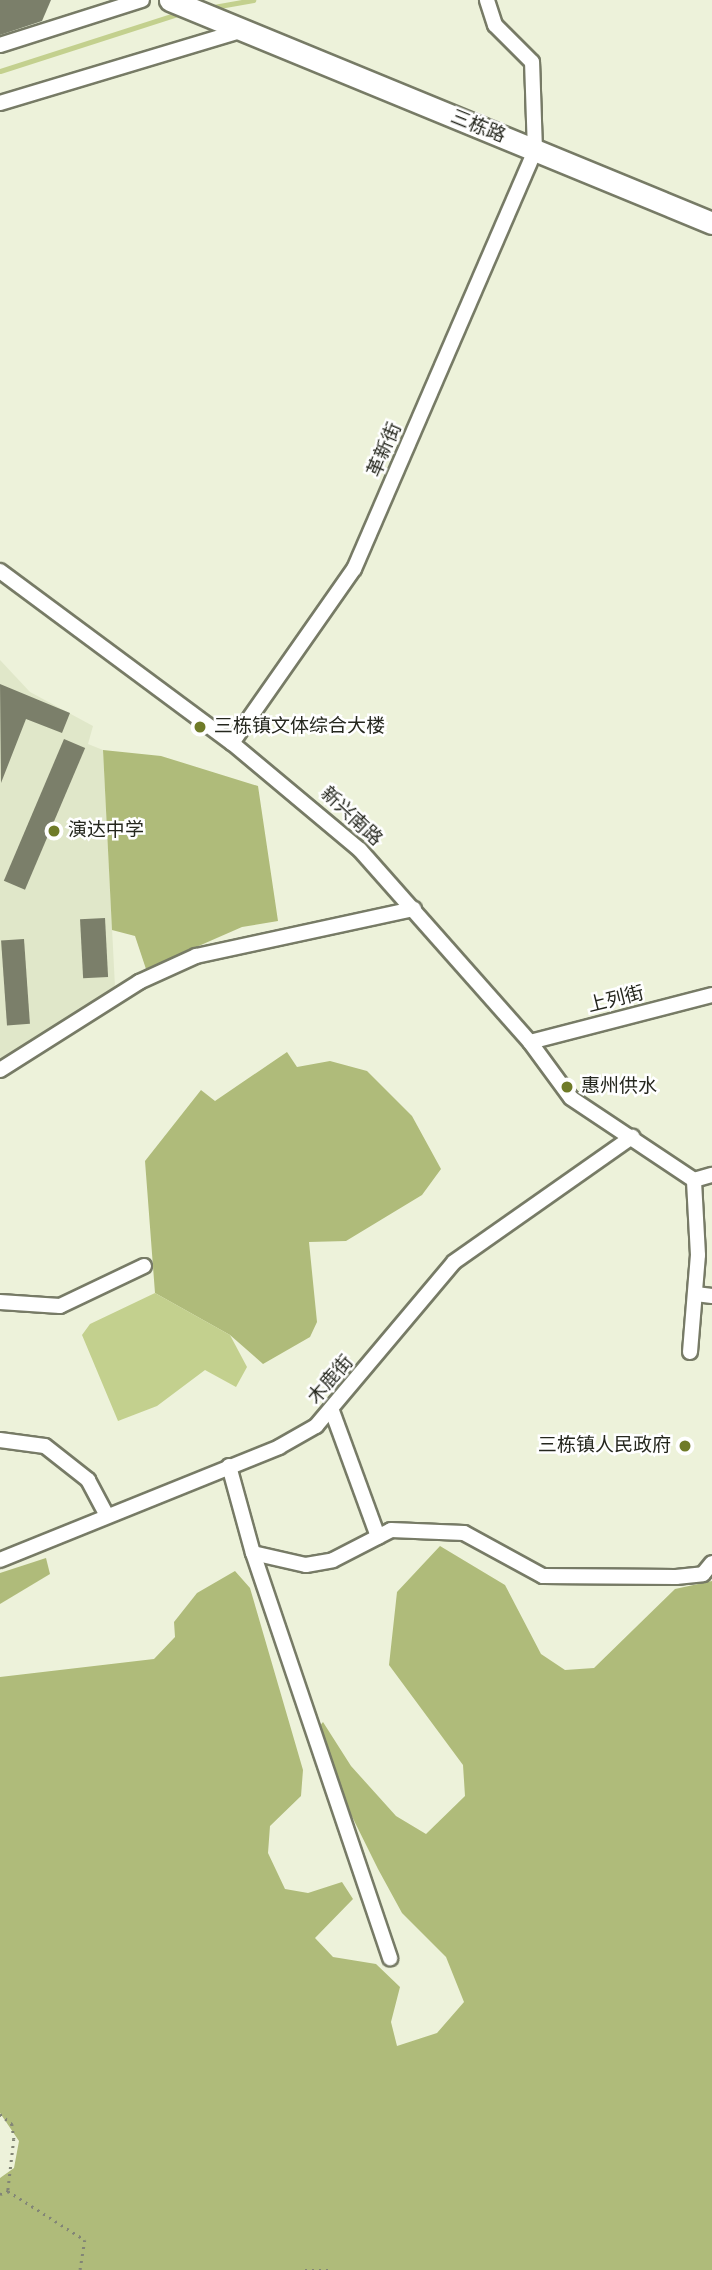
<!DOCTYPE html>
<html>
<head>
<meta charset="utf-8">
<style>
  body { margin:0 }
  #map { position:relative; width:712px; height:2270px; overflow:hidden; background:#edf2da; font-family:"Varela Round","Noto Sans SC",sans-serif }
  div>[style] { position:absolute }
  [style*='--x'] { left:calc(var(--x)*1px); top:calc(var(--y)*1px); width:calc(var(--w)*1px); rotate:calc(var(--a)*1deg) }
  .built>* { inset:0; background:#e0e7c9 }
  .forest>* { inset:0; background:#afbb7a }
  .water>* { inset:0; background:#c3d08e }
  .stream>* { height:5px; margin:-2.5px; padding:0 2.5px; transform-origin:2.5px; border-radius:2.5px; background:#c3d08e }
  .building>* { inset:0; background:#7b7f6a; transform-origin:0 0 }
  .path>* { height:2.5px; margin-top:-1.25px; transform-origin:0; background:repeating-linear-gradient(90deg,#828576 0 2px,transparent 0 7px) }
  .roads { filter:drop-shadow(2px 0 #777b66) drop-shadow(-2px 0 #777b66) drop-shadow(0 2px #777b66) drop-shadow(0 -2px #777b66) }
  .minor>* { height:14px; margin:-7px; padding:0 7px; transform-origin:7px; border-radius:7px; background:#fff }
  .secondary>* { height:21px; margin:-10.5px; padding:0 10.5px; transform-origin:10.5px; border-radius:10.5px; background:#fff }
  .dots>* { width:19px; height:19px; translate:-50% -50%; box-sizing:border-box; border:4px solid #fff; border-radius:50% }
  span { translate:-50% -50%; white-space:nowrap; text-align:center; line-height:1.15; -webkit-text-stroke:5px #fff; paint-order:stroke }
  .street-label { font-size:19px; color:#25271e }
  .poi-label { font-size:19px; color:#25271e }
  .left { translate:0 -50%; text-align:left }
  .right { translate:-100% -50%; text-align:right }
</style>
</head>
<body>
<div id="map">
  <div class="built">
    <div style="clip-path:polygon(0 660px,30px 692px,93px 726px,88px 744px,103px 750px,115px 987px,0 1059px)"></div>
  </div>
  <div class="forest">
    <div style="clip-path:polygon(103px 750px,161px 756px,258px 786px,278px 921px,242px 927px,146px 969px,135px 936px,112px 930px)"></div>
    <div style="clip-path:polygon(287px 1052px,297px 1067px,330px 1061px,367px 1071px,412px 1116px,441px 1169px,422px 1195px,346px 1241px,309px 1242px,317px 1322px,310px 1337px,263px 1364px,230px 1335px,155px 1293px,145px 1161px,201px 1090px,215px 1101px)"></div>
    <div style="clip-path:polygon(440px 1546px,505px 1585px,541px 1654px,565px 1670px,594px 1668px,675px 1589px,712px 1581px,712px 2270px,0 2270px,0 2178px,14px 2168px,19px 2141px,0 2113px,0 1677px,154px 1659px,175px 1637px,174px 1622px,197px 1593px,235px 1571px,250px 1588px,303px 1770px,301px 1796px,270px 1826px,268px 1853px,285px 1889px,308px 1893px,342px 1882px,353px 1899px,315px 1938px,333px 1957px,376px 1964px,400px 1987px,391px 2022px,397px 2046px,437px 2033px,464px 2002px,446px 1957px,402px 1913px,378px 1869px,326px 1764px,318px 1728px,323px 1722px,351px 1766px,396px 1816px,426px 1834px,465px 1796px,463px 1765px,389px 1665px,397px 1592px)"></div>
    <div style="clip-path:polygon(46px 1558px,50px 1574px,0 1604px,0 1573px)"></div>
  </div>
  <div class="water">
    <div style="clip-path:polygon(155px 1293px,230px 1335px,247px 1367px,236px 1387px,205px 1370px,157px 1406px,118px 1421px,82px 1335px,90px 1324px)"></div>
  </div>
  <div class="stream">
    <div style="--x:208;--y:8;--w:46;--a:-10.1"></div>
    <div style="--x:0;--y:71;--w:190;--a:-17.8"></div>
  </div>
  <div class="building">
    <div style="clip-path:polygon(0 0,51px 0,42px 21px,0 35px)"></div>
    <div style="clip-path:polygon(0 684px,70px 713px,62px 733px,26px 719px,1px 783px)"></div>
    <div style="left:64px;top:739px;width:23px;height:154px;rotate:23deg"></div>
    <div style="left:105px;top:918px;width:59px;height:25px;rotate:87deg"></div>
    <div style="left:24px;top:939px;width:85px;height:23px;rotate:86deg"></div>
  </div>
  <div class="path">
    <div style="--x:0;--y:2114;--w:16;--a:40"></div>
    <div style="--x:12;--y:2124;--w:15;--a:82"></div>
    <div style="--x:14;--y:2139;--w:52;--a:96.6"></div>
    <div style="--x:8;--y:2191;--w:91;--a:32.5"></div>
    <div style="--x:85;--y:2240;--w:30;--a:99"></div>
    <div style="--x:0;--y:2194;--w:9;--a:-21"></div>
    <div style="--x:305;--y:2270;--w:25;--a:0"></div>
  </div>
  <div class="roads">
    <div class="minor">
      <div style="--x:0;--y:45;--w:149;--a:-17.6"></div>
      <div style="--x:0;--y:103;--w:255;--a:-16.7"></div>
      <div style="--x:0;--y:571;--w:289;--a:36.6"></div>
      <div style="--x:232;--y:743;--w:167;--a:39.9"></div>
      <div style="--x:360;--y:850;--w:256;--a:48.5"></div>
      <div style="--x:530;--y:1042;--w:69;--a:53.8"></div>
      <div style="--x:571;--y:1098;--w:148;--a:33.7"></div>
      <div style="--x:694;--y:1180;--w:19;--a:-16"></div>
      <div style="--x:232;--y:743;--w:213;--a:-55"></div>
      <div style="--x:354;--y:569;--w:456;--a:-66.6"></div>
      <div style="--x:535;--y:151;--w:89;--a:-91.9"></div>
      <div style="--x:532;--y:62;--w:52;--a:-135"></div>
      <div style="--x:495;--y:25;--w:26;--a:-108"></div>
      <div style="--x:530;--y:1042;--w:188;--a:-14.5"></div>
      <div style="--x:0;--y:1070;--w:165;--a:-32.3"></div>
      <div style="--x:139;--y:982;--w:63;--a:-24.5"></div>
      <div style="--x:196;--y:956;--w:223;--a:-12.2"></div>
      <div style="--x:696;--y:1294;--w:16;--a:7"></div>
      <div style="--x:0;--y:1302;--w:60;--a:3.8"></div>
      <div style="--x:60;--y:1306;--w:93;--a:-25.5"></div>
      <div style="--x:690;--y:1352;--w:97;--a:-85.3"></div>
      <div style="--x:698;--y:1255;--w:75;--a:-93.1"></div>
      <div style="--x:332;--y:1411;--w:134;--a:69.9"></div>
      <div style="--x:0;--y:1440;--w:45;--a:7.6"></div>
      <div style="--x:45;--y:1446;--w:55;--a:38.3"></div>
      <div style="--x:88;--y:1480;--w:38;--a:62"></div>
      <div style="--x:229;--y:1466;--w:90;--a:74.6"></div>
      <div style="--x:253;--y:1553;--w:54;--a:12.8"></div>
      <div style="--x:306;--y:1565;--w:27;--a:-10"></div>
      <div style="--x:333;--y:1560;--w:65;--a:-27.3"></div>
      <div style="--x:391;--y:1530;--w:73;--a:2.4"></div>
      <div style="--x:464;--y:1533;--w:90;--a:28.6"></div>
      <div style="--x:543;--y:1576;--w:133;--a:0.4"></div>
      <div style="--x:676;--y:1577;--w:27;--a:-6"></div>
      <div style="--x:703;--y:1574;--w:14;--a:-51"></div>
      <div style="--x:253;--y:1553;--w:428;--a:71.3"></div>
      <div style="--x:0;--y:1560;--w:301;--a:-22"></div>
      <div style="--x:279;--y:1447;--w:43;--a:-29.6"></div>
      <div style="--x:316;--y:1426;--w:214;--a:-49.9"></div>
      <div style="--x:454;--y:1262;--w:218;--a:-35.1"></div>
    </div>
    <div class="secondary">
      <div style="--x:170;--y:0;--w:586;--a:22.36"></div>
    </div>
  </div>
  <div class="dots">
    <div style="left:200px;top:727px;background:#6f7b28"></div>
    <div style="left:54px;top:831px;background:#6f7b28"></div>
    <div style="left:567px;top:1087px;background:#6f7b28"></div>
    <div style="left:685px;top:1446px;background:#6f7b28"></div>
  </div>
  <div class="street-label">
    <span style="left:478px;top:127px;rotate:22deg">三栋路</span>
    <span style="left:385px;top:450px;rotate:-67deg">革新街</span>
    <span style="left:351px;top:817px;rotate:43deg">新兴南路</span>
    <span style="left:616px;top:1000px;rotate:-14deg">上列街</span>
    <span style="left:331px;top:1380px;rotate:-49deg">木鹿街</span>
  </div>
  <div class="poi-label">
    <span class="left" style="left:214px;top:727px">三栋镇文体综合大楼</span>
    <span class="left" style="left:68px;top:831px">演达中学</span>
    <span class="left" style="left:581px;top:1087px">惠州供水</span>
    <span class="right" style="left:671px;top:1446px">三栋镇人民政府</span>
  </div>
</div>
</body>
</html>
